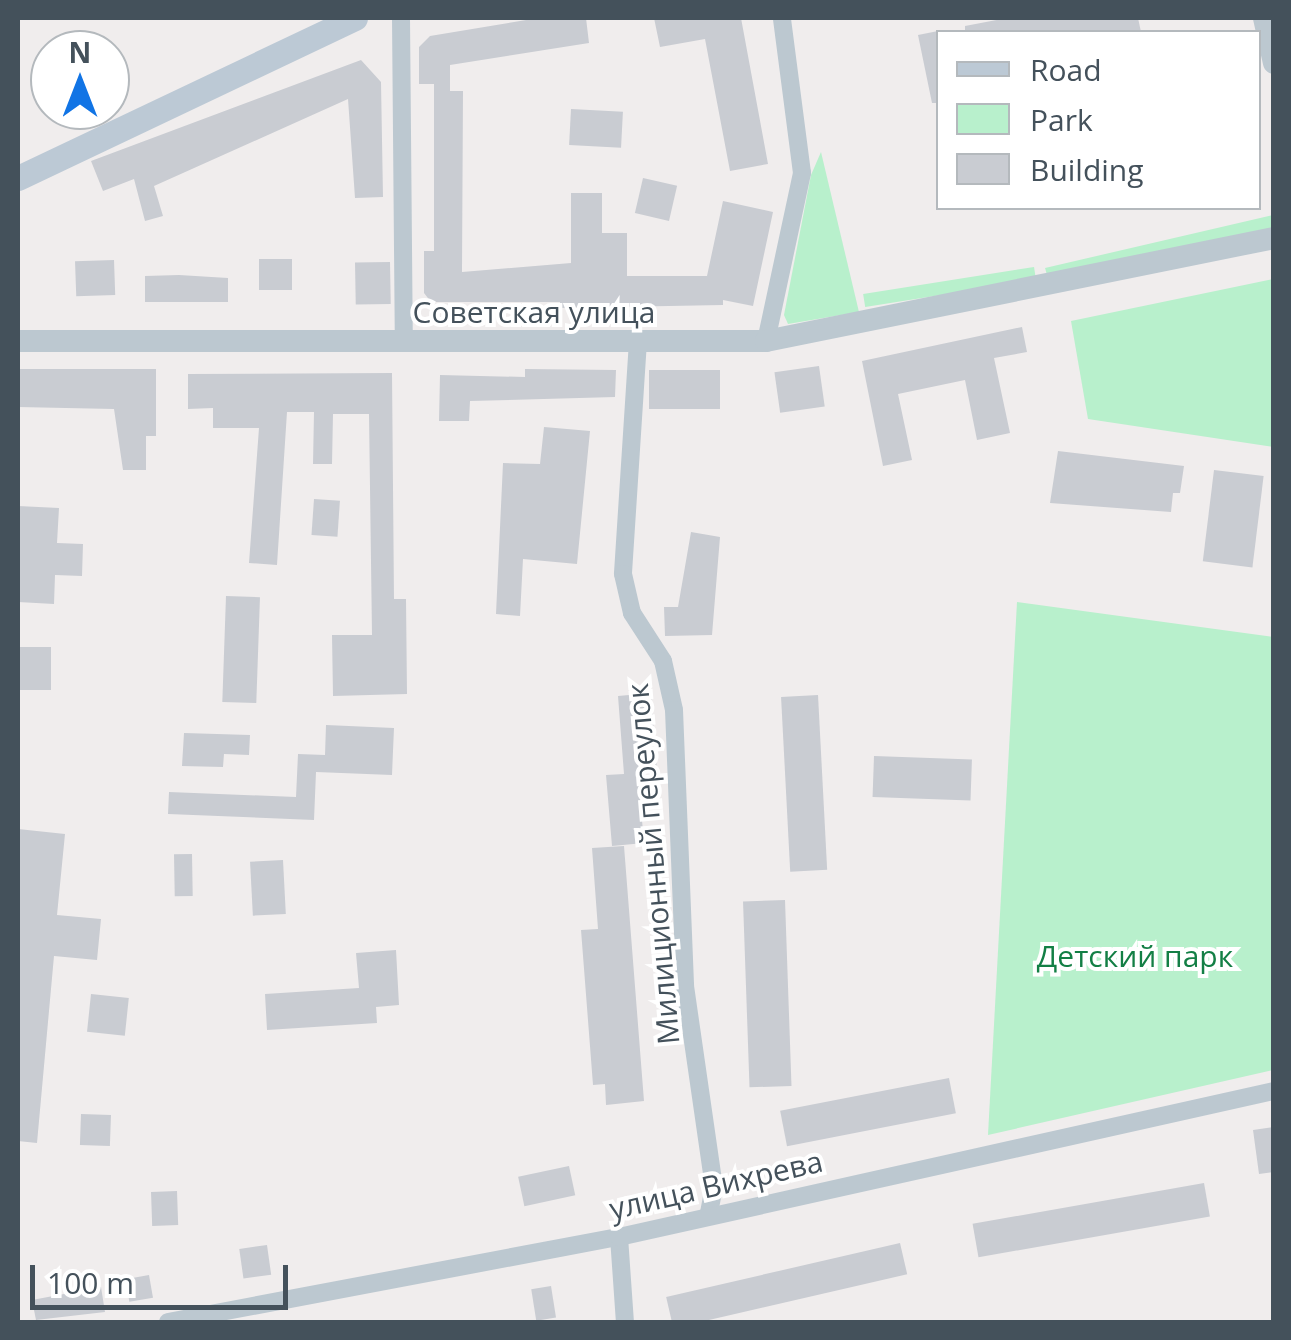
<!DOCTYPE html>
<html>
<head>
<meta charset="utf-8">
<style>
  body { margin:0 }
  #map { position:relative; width:1291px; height:1340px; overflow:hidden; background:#f0eded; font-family:"Open Sans",sans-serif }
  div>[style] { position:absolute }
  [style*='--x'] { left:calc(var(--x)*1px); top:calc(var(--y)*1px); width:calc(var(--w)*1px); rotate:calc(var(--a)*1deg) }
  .green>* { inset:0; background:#b8f0cc; transform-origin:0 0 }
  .building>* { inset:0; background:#c9ccd2; transform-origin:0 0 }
  .minor>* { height:18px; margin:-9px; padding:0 9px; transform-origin:9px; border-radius:9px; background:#bcc8d0 }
  .tertiary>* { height:22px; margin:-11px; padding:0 11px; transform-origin:11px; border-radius:11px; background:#bcc8d0 }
  .secondary>* { height:25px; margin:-12.5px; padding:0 12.5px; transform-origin:12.5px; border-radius:12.5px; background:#bcc9d5 }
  span { translate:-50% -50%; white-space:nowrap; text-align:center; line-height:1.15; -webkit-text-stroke:8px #fff; paint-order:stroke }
  .street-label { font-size:30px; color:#44515b }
  .park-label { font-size:30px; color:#137f45 }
  .frame { position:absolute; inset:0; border:20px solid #44515b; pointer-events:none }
  .legend { position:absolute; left:936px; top:30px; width:325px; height:180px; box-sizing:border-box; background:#fff; border:2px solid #b4b9bd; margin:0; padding:12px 18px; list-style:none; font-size:30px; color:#44515b }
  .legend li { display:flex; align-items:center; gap:20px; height:50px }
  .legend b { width:50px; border:2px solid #b4b9bd }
  .north { position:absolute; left:30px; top:30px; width:100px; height:100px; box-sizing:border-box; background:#fff; border:2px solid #b4b9bd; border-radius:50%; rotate:0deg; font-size:28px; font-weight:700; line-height:40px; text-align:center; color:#44515b }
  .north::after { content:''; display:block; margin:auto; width:35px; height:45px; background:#1174e5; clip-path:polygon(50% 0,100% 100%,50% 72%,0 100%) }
  .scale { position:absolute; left:30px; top:1265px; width:258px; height:45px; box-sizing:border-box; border:5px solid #44515b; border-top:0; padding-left:12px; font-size:30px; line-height:35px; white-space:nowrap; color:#44515b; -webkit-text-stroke:8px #fff; paint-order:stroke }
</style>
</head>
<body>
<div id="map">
  <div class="green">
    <div style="clip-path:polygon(821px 152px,859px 312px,788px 324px,784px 315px,811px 175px)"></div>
    <div style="clip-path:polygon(1273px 215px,1273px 231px,1048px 278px,1045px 268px)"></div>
    <div style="left:1034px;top:267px;width:13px;height:173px;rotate:81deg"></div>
    <div style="clip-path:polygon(1273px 279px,1273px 447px,1088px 419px,1071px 321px)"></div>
    <div style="clip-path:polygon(1017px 602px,1273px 637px,1273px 1070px,988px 1135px)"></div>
  </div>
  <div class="building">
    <div style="clip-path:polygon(538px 18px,586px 18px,589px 43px,450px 65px,450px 91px,463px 91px,462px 272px,571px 263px,571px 193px,602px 193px,602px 233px,627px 233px,627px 276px,707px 276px,723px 201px,773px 212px,753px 306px,723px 300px,723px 305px,560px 308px,560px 302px,431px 302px,424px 293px,424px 251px,434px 251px,434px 84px,419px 84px,419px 47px,430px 36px)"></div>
    <div style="clip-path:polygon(654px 18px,741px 18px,768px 164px,730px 171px,705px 39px,660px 47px)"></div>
    <div style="clip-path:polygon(1007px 18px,1138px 18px,1141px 32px,965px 32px,965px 26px)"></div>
    <div style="clip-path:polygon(938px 31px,938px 103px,932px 103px,918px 35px)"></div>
    <div style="clip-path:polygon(361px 60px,381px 82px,383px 197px,355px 198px,348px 99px,154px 186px,163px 216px,145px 221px,134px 179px,103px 191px,91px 161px)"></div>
    <div style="left:571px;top:109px;width:52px;height:36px;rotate:3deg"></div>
    <div style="left:643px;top:178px;width:35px;height:36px;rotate:13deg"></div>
    <div style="left:259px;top:259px;width:33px;height:31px"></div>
    <div style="left:114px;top:260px;width:35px;height:39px;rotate:88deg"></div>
    <div style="left:390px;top:262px;width:42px;height:35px;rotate:89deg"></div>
    <div style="clip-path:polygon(179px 275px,228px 278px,228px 302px,145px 302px,145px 276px)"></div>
    <div style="clip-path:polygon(1022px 327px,1027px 352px,994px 358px,1010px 433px,977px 440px,965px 380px,898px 394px,912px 460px,883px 466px,862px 361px)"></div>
    <div style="left:819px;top:366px;width:41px;height:45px;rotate:82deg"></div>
    <div style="clip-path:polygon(18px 369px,156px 369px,156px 436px,146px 436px,146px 470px,123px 470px,114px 409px,18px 407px)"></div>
    <div style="clip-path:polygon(525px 369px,616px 370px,615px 397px,470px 401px,469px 421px,439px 421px,440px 375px,525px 377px)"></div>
    <div style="left:649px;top:370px;width:71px;height:39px"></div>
    <div style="clip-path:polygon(392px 373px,394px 599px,406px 599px,407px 694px,333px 696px,332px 635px,372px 635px,369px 414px,333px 414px,332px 464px,313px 464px,314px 412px,287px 412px,277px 565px,249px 563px,259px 428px,213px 428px,213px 408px,188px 409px,188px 374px)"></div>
    <div style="clip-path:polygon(544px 427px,590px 431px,577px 564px,523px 559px,520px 616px,496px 614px,503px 463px,540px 464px)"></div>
    <div style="clip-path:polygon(1058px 451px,1184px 466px,1180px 493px,1173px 493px,1171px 512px,1050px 503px)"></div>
    <div style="left:1214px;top:470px;width:50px;height:92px;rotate:7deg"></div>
    <div style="left:314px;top:499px;width:26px;height:36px;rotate:4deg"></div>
    <div style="clip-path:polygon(18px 506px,59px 508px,57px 543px,83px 544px,82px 576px,55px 575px,54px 604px,18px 602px)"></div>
    <div style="clip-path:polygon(691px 532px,720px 537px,712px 635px,665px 636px,664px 607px,678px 607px)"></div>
    <div style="left:226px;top:596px;width:34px;height:106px;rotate:2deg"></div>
    <div style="left:18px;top:647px;width:33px;height:43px"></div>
    <div style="clip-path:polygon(651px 693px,657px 772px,638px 774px,644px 843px,612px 846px,606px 775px,624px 774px,618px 696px)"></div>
    <div style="left:818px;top:695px;width:175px;height:37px;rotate:87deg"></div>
    <div style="clip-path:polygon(326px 725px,394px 728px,392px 775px,316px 772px,314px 820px,168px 814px,169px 792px,296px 797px,298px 754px,325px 755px)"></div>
    <div style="clip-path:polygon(184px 733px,250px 735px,249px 755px,224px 754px,223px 767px,182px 766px)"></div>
    <div style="left:874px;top:756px;width:98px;height:41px;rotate:2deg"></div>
    <div style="clip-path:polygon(18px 829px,65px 834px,57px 915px,101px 919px,97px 960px,54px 956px,37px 1143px,18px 1141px)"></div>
    <div style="clip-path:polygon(624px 846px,644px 1101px,606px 1105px,605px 1084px,593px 1085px,581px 930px,598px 929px,592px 848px)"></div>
    <div style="left:192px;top:854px;width:42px;height:18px;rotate:89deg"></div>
    <div style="left:283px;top:860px;width:54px;height:33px;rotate:87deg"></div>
    <div style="left:785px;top:900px;width:186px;height:42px;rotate:88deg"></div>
    <div style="clip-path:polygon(396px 950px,399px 1005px,376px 1007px,377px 1023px,267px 1030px,265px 994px,359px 988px,356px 953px)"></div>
    <div style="left:91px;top:994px;width:38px;height:38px;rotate:6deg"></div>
    <div style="left:949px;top:1078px;width:36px;height:172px;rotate:79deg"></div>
    <div style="left:81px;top:1114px;width:30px;height:31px;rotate:2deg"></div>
    <div style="clip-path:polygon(1274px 1127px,1274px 1172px,1259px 1174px,1253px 1130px)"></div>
    <div style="left:569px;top:1166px;width:30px;height:52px;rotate:78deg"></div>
    <div style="left:1204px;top:1183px;width:34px;height:235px;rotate:80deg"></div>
    <div style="left:177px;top:1191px;width:34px;height:26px;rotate:88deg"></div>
    <div style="left:900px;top:1243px;width:32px;height:240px;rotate:77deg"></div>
    <div style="left:267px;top:1245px;width:30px;height:28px;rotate:82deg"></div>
    <div style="left:149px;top:1275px;width:23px;height:24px;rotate:80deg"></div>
    <div style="left:551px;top:1286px;width:32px;height:20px;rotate:81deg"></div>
    <div style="clip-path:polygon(101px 1287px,105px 1312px,36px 1320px,32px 1300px)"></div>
  </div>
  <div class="minor">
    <div style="--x:401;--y:18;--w:324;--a:89.5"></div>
    <div style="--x:638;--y:341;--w:233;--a:93.7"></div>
    <div style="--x:623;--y:574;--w:40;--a:77"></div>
    <div style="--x:632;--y:613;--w:57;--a:57.1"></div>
    <div style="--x:663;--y:661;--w:50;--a:77.3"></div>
    <div style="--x:674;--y:710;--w:276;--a:87.7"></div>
    <div style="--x:685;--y:986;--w:203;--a:81.8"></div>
    <div style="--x:714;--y:1187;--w:26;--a:101"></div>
    <div style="--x:766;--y:341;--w:172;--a:-77.9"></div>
    <div style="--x:802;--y:173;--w:156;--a:-97.4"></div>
    <div style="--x:619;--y:1237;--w:85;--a:86"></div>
    <div style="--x:168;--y:1322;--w:459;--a:-10.7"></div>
    <div style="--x:619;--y:1237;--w:671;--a:-12.57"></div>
  </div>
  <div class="tertiary">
    <div style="--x:1264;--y:18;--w:46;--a:77.5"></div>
    <div style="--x:18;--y:341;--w:748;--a:0"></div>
    <div style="--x:766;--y:341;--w:518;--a:-11.46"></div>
  </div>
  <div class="secondary">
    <div style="--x:18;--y:178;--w:373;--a:-25.4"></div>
  </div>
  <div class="street-label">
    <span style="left:534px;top:312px">Советская улица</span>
    <span style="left:653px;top:864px;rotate:-95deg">Милиционный переулок</span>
    <span style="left:716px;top:1185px;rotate:-13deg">улица Вихрева</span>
  </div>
  <div class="park-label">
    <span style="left:1135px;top:956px">Детский парк</span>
  </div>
  <div class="frame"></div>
  <ul class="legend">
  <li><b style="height:12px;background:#bcc9d5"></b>Road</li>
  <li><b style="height:28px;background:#b8f0cc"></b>Park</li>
  <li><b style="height:28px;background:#c9ccd2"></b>Building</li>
  </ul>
  <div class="north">N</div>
  <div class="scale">100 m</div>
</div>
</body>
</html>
